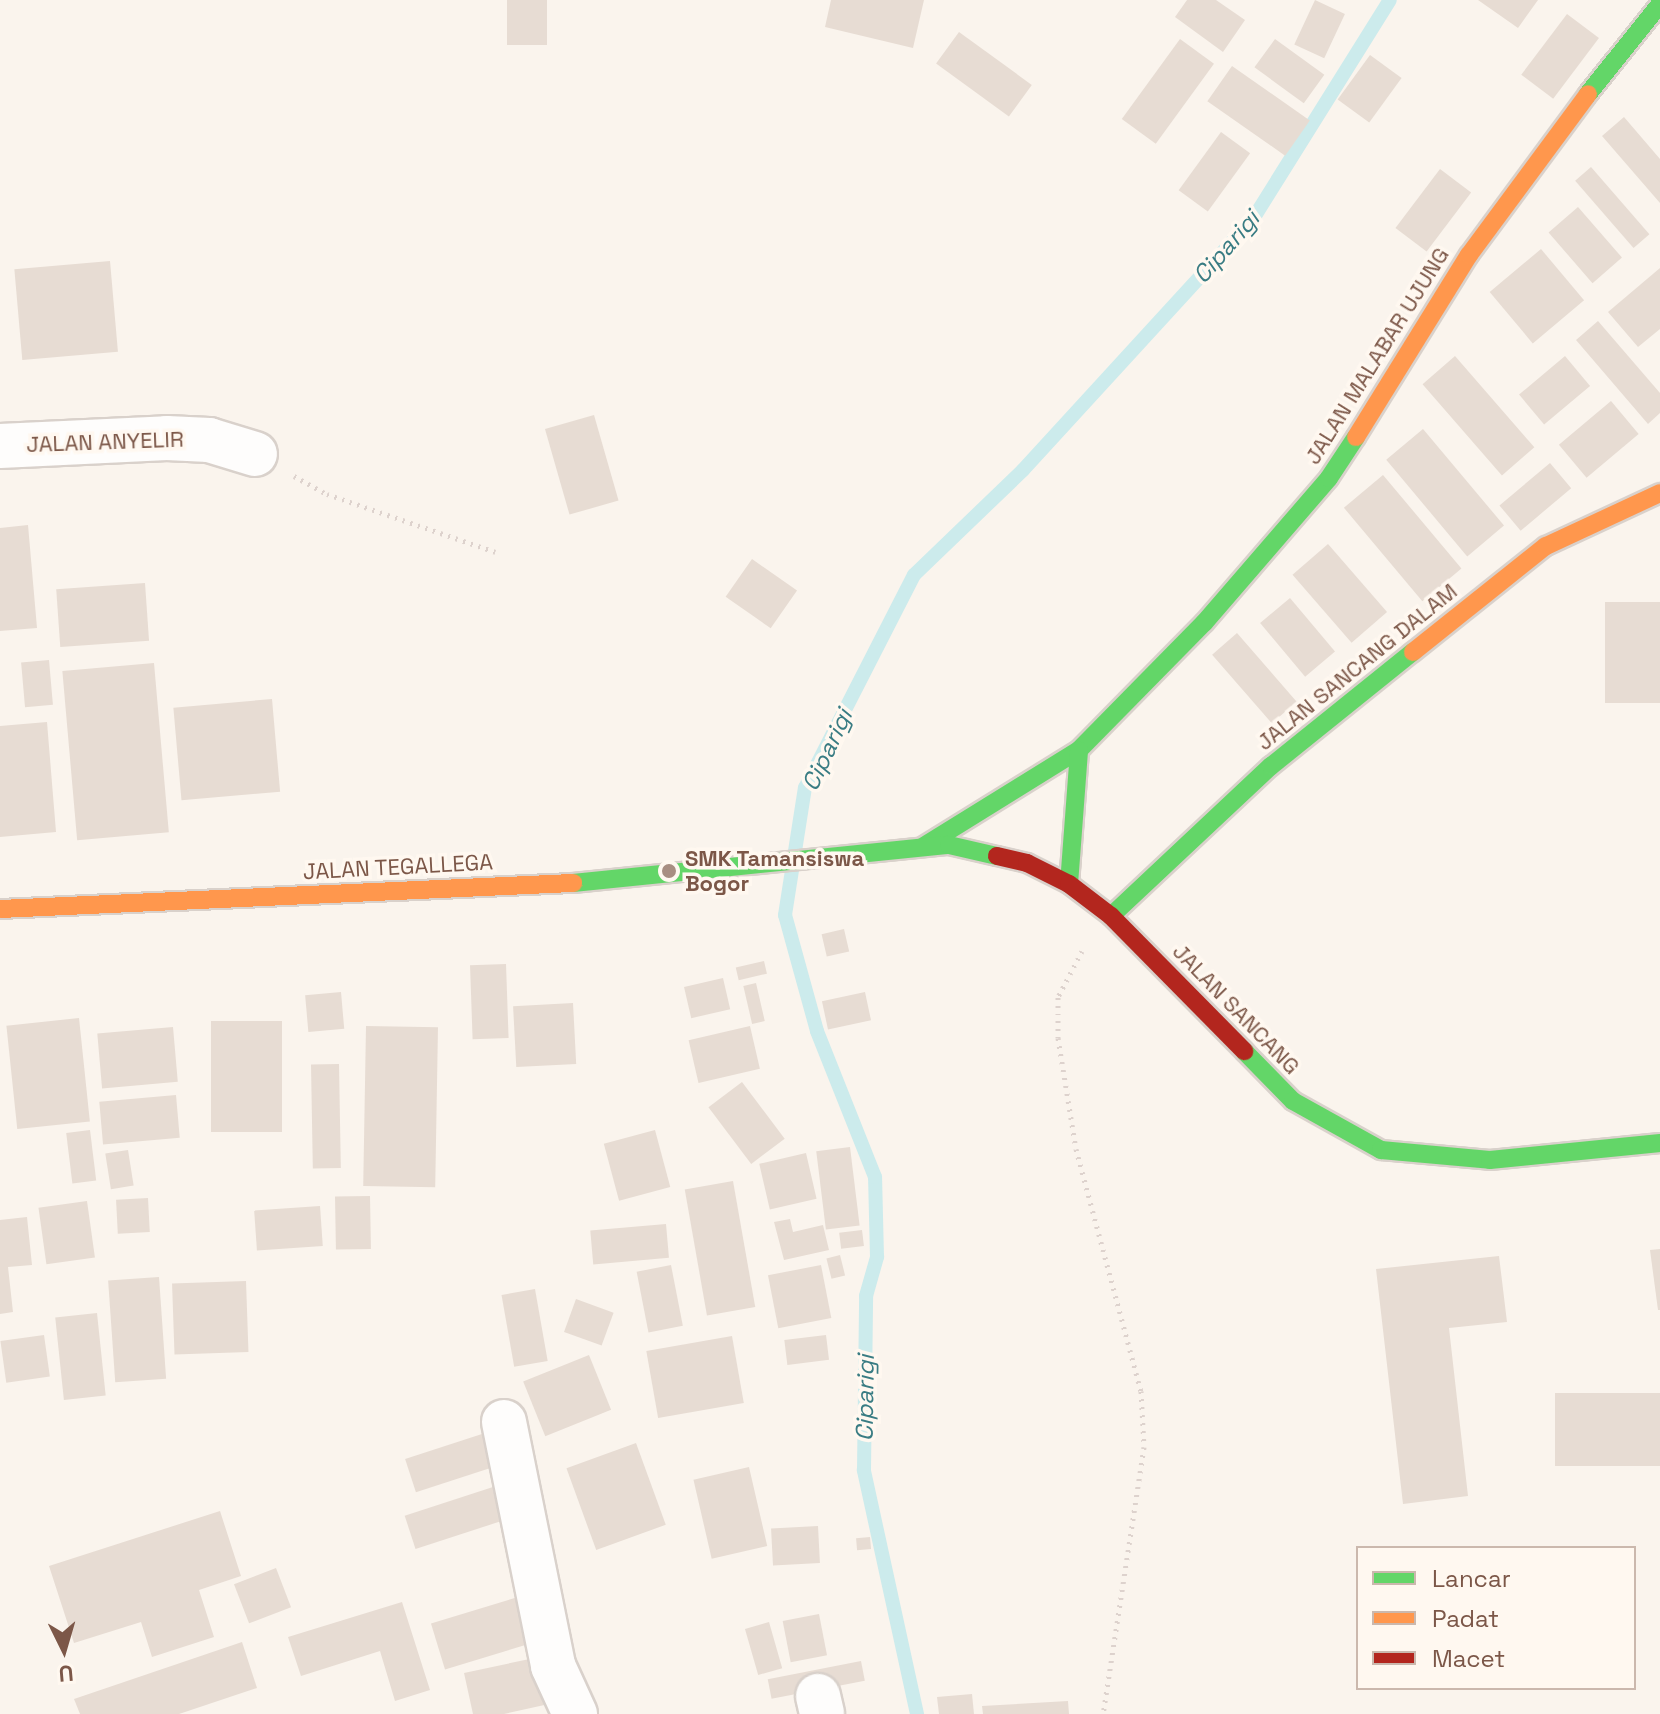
<!DOCTYPE html>
<html>
<head>
<meta charset="utf-8">
<style>
  body { margin:0 }
  #map { position:relative; width:1660px; height:1714px; overflow:hidden; background:#faf4ed; font-family:"Space Grotesk",sans-serif }
  div>[style] { position:absolute }
  [style*='--x'] { left:calc(var(--x)*1px); top:calc(var(--y)*1px); width:calc(var(--w)*1px); rotate:calc(var(--a)*1deg) }
  .stream>* { height:14px; margin:-7px; padding:0 7px; transform-origin:7px; border-radius:7px; background:#ccebec }
  .building>* { inset:0; background:#e7dcd3; transform-origin:0 0 }
  .path>* { height:5px; margin-top:-2.5px; transform-origin:0; background:repeating-linear-gradient(90deg,#ddd2cd 0 2px,transparent 0 8px) }
  .roads { filter:drop-shadow(2px 0 #d9d1cb) drop-shadow(-2px 0 #d9d1cb) drop-shadow(0 2px #d9d1cb) drop-shadow(0 -2px #d9d1cb) }
  .street>* { height:44px; margin:-22px; padding:0 22px; transform-origin:22px; border-radius:22px; background:#fefdfc }
  .fast>* { height:18px; margin:-9px; padding:0 9px; transform-origin:9px; border-radius:9px; background:#63d668 }
  .slow>* { height:18px; margin:-9px; padding:0 9px; transform-origin:9px; border-radius:9px; background:#ff974d }
  .jam>* { height:18px; margin:-9px; padding:0 9px; transform-origin:9px; border-radius:9px; background:#b3261e }
  .dots>* { width:22px; height:22px; translate:-50% -50%; box-sizing:border-box; border:4px solid #fff8f0; border-radius:50% }
  span { translate:-50% -50%; white-space:nowrap; text-align:center; line-height:1.15; -webkit-text-stroke:7px #fff8f0; paint-order:stroke }
  .street-label { font-size:22px; color:#7c5748 }
  .poi-label { font-size:22px; color:#7c5748; font-weight:700 }
  .left { translate:0 -50%; text-align:left }
  .water-label { font-size:24px; color:#397c83; font-style:italic }
  .legend { position:absolute; left:1356px; top:1546px; width:280px; height:144px; box-sizing:border-box; background:#fff8f0; border:2px solid #cbb8ad; margin:0; padding:10px 14px; list-style:none; font-size:24px; color:#7c5748 }
  .legend li { display:flex; align-items:center; gap:16px; height:40px }
  .legend b { width:40px; border:2px solid #cbb8ad }
  .north { position:absolute; left:24px; top:1610px; width:80px; height:80px; -webkit-text-stroke:6px #fff8f0; paint-order:stroke; rotate:175deg; font-size:22px; font-weight:700; line-height:32px; text-align:center; color:#7c5748 }
  .north::after { content:''; display:block; margin:auto; width:28px; height:36px; background:#7c5748; clip-path:polygon(50% 0,100% 100%,50% 72%,0 100%) }
</style>
</head>
<body>
<div id="map">
  <div class="stream">
    <div style="--x:917;--y:1714;--w:250;--a:-102.3"></div>
    <div style="--x:864;--y:1470;--w:174;--a:-89.3"></div>
    <div style="--x:866;--y:1296;--w:41;--a:-74.2"></div>
    <div style="--x:877;--y:1257;--w:80;--a:-91.4"></div>
    <div style="--x:875;--y:1177;--w:157;--a:-111.7"></div>
    <div style="--x:817;--y:1031;--w:120;--a:-105.4"></div>
    <div style="--x:785;--y:915;--w:129;--a:-81.1"></div>
    <div style="--x:805;--y:788;--w:239;--a:-62.9"></div>
    <div style="--x:914;--y:575;--w:151;--a:-43.9"></div>
    <div style="--x:1023;--y:470;--w:340;--a:-47.5"></div>
    <div style="--x:1253;--y:219;--w:258;--a:-58"></div>
  </div>
  <div class="building">
    <div style="left:507px;top:0;width:40px;height:45px"></div>
    <div style="clip-path:polygon(831px 0,924px 0,913px 48px,825px 27px)"></div>
    <div style="clip-path:polygon(1187px 0,1216px 0,1245px 20px,1223px 52px,1175px 17px)"></div>
    <div style="left:1315px;top:0;width:33px;height:49px;rotate:25deg"></div>
    <div style="clip-path:polygon(1478px 0,1538px 0,1518px 28px)"></div>
    <div style="left:1567px;top:14px;width:40px;height:76px;rotate:37deg"></div>
    <div style="left:959px;top:32px;width:90px;height:39px;rotate:36deg"></div>
    <div style="left:1180px;top:39px;width:42px;height:99px;rotate:36deg"></div>
    <div style="left:1275px;top:39px;width:61px;height:35px;rotate:36deg"></div>
    <div style="left:1370px;top:55px;width:39px;height:55px;rotate:36deg"></div>
    <div style="left:1232px;top:66px;width:95px;height:43px;rotate:35deg"></div>
    <div style="clip-path:polygon(1624px 117px,1660px 159px,1660px 203px,1602px 136px)"></div>
    <div style="left:1221px;top:132px;width:36px;height:72px;rotate:36deg"></div>
    <div style="left:1591px;top:167px;width:89px;height:21px;rotate:49deg"></div>
    <div style="left:1440px;top:169px;width:39px;height:74px;rotate:37deg"></div>
    <div style="left:1578px;top:207px;width:67px;height:39px;rotate:49deg"></div>
    <div style="left:1541px;top:249px;width:67px;height:67px;rotate:50deg"></div>
    <div style="left:110px;top:261px;width:91px;height:96px;rotate:85deg"></div>
    <div style="clip-path:polygon(1660px 268px,1660px 329px,1638px 347px,1608px 312px)"></div>
    <div style="clip-path:polygon(1598px 321px,1660px 393px,1660px 413px,1648px 424px,1576px 340px)"></div>
    <div style="left:1455px;top:356px;width:121px;height:43px;rotate:49deg"></div>
    <div style="left:1565px;top:356px;width:39px;height:60px;rotate:50deg"></div>
    <div style="left:1611px;top:401px;width:43px;height:68px;rotate:50deg"></div>
    <div style="left:594px;top:415px;width:89px;height:51px;rotate:74deg"></div>
    <div style="left:1423px;top:429px;width:126px;height:48px;rotate:50deg"></div>
    <div style="left:1550px;top:463px;width:33px;height:66px;rotate:50deg"></div>
    <div style="left:1383px;top:475px;width:122px;height:51px;rotate:50deg"></div>
    <div style="clip-path:polygon(28px 525px,37px 628px,0 631px,0 528px)"></div>
    <div style="left:1328px;top:544px;width:90px;height:47px;rotate:49deg"></div>
    <div style="left:752px;top:559px;width:55px;height:46px;rotate:35deg"></div>
    <div style="left:145px;top:583px;width:58px;height:89px;rotate:86deg"></div>
    <div style="left:1290px;top:598px;width:70px;height:39px;rotate:50deg"></div>
    <div style="left:1660px;top:602px;width:101px;height:55px;rotate:90deg"></div>
    <div style="left:1237px;top:633px;width:91px;height:33px;rotate:49deg"></div>
    <div style="left:49px;top:660px;width:45px;height:28px;rotate:85deg"></div>
    <div style="left:154px;top:663px;width:170px;height:92px;rotate:85deg"></div>
    <div style="left:272px;top:699px;width:93px;height:99px;rotate:85deg"></div>
    <div style="clip-path:polygon(47px 722px,56px 832px,0 837px,0 726px)"></div>
    <div style="left:844px;top:929px;width:23px;height:23px;rotate:77deg"></div>
    <div style="left:764px;top:961px;width:13px;height:29px;rotate:77deg"></div>
    <div style="left:506px;top:964px;width:74px;height:36px;rotate:88deg"></div>
    <div style="left:723px;top:978px;width:32px;height:40px;rotate:77deg"></div>
    <div style="left:756px;top:983px;width:39px;height:13px;rotate:77deg"></div>
    <div style="left:341px;top:992px;width:37px;height:36px;rotate:85deg"></div>
    <div style="left:865px;top:992px;width:29px;height:44px;rotate:78deg"></div>
    <div style="left:573px;top:1003px;width:61px;height:60px;rotate:87deg"></div>
    <div style="left:79px;top:1018px;width:104px;height:73px;rotate:84deg"></div>
    <div style="left:211px;top:1021px;width:71px;height:111px"></div>
    <div style="left:366px;top:1026px;width:72px;height:160px;rotate:1deg"></div>
    <div style="left:750px;top:1026px;width:44px;height:63px;rotate:77deg"></div>
    <div style="left:173px;top:1027px;width:55px;height:76px;rotate:85deg"></div>
    <div style="left:339px;top:1064px;width:104px;height:28px;rotate:89deg"></div>
    <div style="left:742px;top:1082px;width:71px;height:42px;rotate:53deg"></div>
    <div style="left:176px;top:1095px;width:43px;height:77px;rotate:85deg"></div>
    <div style="left:90px;top:1130px;width:51px;height:24px;rotate:83deg"></div>
    <div style="left:655px;top:1130px;width:59px;height:53px;rotate:75deg"></div>
    <div style="left:850px;top:1147px;width:79px;height:34px;rotate:83deg"></div>
    <div style="left:128px;top:1150px;width:36px;height:23px;rotate:81deg"></div>
    <div style="left:806px;top:1153px;width:47px;height:48px;rotate:77deg"></div>
    <div style="left:733px;top:1181px;width:128px;height:49px;rotate:80deg"></div>
    <div style="left:370px;top:1196px;width:53px;height:35px;rotate:89deg"></div>
    <div style="left:148px;top:1198px;width:34px;height:32px;rotate:87deg"></div>
    <div style="left:87px;top:1201px;width:57px;height:49px;rotate:82deg"></div>
    <div style="left:320px;top:1206px;width:40px;height:66px;rotate:86deg"></div>
    <div style="clip-path:polygon(27px 1217px,32px 1265px,8px 1267px,13px 1312px,0 1314px,0 1220px)"></div>
    <div style="clip-path:polygon(790px 1219px,793px 1232px,823px 1225px,829px 1250px,784px 1260px,774px 1222px)"></div>
    <div style="left:666px;top:1224px;width:34px;height:76px;rotate:85deg"></div>
    <div style="left:862px;top:1230px;width:16px;height:23px;rotate:83deg"></div>
    <div style="clip-path:polygon(1660px 1249px,1660px 1310px,1658px 1310px,1650px 1250px)"></div>
    <div style="left:840px;top:1255px;width:21px;height:14px;rotate:76deg"></div>
    <div style="clip-path:polygon(1499px 1256px,1507px 1322px,1449px 1328px,1468px 1496px,1403px 1504px,1376px 1269px)"></div>
    <div style="left:671px;top:1265px;width:62px;height:35px;rotate:79deg"></div>
    <div style="left:821px;top:1265px;width:54px;height:54px;rotate:79deg"></div>
    <div style="left:159px;top:1277px;width:102px;height:51px;rotate:86deg"></div>
    <div style="left:246px;top:1281px;width:71px;height:74px;rotate:88deg"></div>
    <div style="left:535px;top:1289px;width:73px;height:34px;rotate:80deg"></div>
    <div style="left:576px;top:1299px;width:40px;height:35px;rotate:20deg"></div>
    <div style="left:97px;top:1313px;width:83px;height:42px;rotate:84deg"></div>
    <div style="left:44px;top:1335px;width:42px;height:44px;rotate:82deg"></div>
    <div style="left:826px;top:1335px;width:25px;height:42px;rotate:83deg"></div>
    <div style="left:732px;top:1336px;width:68px;height:87px;rotate:80deg"></div>
    <div style="left:589px;top:1355px;width:59px;height:71px;rotate:68deg"></div>
    <div style="left:1660px;top:1393px;width:73px;height:105px;rotate:90deg"></div>
    <div style="left:485px;top:1433px;width:35px;height:84px;rotate:72deg"></div>
    <div style="left:636px;top:1443px;width:87px;height:74px;rotate:70deg"></div>
    <div style="left:749px;top:1467px;width:81px;height:57px;rotate:77deg"></div>
    <div style="left:496px;top:1486px;width:35px;height:96px;rotate:72deg"></div>
    <div style="clip-path:polygon(220px 1511px,241px 1576px,199px 1590px,214px 1637px,152px 1657px,141px 1622px,74px 1643px,49px 1566px)"></div>
    <div style="left:818px;top:1526px;width:37px;height:47px;rotate:87deg"></div>
    <div style="left:870px;top:1537px;width:12px;height:14px;rotate:85deg"></div>
    <div style="left:276px;top:1568px;width:42px;height:45px;rotate:69deg"></div>
    <div style="left:518px;top:1597px;width:48px;height:91px;rotate:73deg"></div>
    <div style="clip-path:polygon(402px 1602px,430px 1690px,395px 1701px,380px 1651px,301px 1676px,288px 1637px)"></div>
    <div style="left:819px;top:1614px;width:42px;height:37px;rotate:79deg"></div>
    <div style="left:769px;top:1622px;width:48px;height:25px;rotate:74deg"></div>
    <div style="clip-path:polygon(242px 1642px,257px 1688px,179px 1714px,80px 1714px,74px 1699px)"></div>
    <div style="clip-path:polygon(539px 1657px,549px 1704px,504px 1714px,473px 1714px,464px 1673px)"></div>
    <div style="left:861px;top:1661px;width:20px;height:95px;rotate:79deg"></div>
    <div style="clip-path:polygon(972px 1694px,974px 1714px,939px 1714px,937px 1697px)"></div>
    <div style="clip-path:polygon(1068px 1701px,1069px 1714px,983px 1714px,982px 1706px)"></div>
  </div>
  <div class="path">
    <div style="--x:294;--y:476;--w:38;--a:29"></div>
    <div style="--x:327;--y:494;--w:178;--a:19"></div>
    <div style="--x:1082;--y:951;--w:52;--a:117.6"></div>
    <div style="--x:1058;--y:997;--w:41;--a:90"></div>
    <div style="--x:1058;--y:1038;--w:112;--a:80.8"></div>
    <div style="--x:1076;--y:1149;--w:251;--a:75"></div>
    <div style="--x:1141;--y:1391;--w:56;--a:86.9"></div>
    <div style="--x:1144;--y:1447;--w:270;--a:98.7"></div>
  </div>
  <div class="roads">
    <div class="street">
      <div style="--x:0;--y:446;--w:167;--a:-2.7"></div>
      <div style="--x:167;--y:438;--w:42;--a:2.7"></div>
      <div style="--x:209;--y:440;--w:48;--a:16.9"></div>
      <div style="--x:504;--y:1422;--w:249;--a:78.6"></div>
      <div style="--x:553;--y:1666;--w:53;--a:65.4"></div>
      <div style="--x:818;--y:1696;--w:18;--a:77"></div>
    </div>
    <div class="fast">
      <div style="--x:1588;--y:94;--w:115;--a:-51.3"></div>
      <div style="--x:924;--y:846;--w:182;--a:-31.8"></div>
      <div style="--x:1079;--y:750;--w:178;--a:-45.5"></div>
      <div style="--x:1204;--y:623;--w:191;--a:-49.2"></div>
      <div style="--x:1329;--y:478;--w:49;--a:-56.6"></div>
      <div style="--x:573;--y:883;--w:378;--a:-5.8"></div>
      <div style="--x:949;--y:845;--w:49;--a:12.9"></div>
      <div style="--x:1069;--y:884;--w:134;--a:-85.7"></div>
      <div style="--x:1111;--y:916;--w:219;--a:-43.2"></div>
      <div style="--x:1271;--y:766;--w:182;--a:-38.8"></div>
      <div style="--x:1244;--y:1051;--w:70;--a:45.6"></div>
      <div style="--x:1293;--y:1101;--w:101;--a:29.1"></div>
      <div style="--x:1381;--y:1150;--w:109;--a:5.2"></div>
      <div style="--x:1490;--y:1160;--w:171;--a:-5.7"></div>
    </div>
    <div class="slow">
      <div style="--x:1356;--y:437;--w:214;--a:-58.2"></div>
      <div style="--x:1469;--y:255;--w:200;--a:-53.5"></div>
      <div style="--x:1413;--y:652;--w:170;--a:-38.6"></div>
      <div style="--x:1546;--y:546;--w:126;--a:-24.9"></div>
      <div style="--x:0;--y:909;--w:574;--a:-2.6"></div>
    </div>
    <div class="jam">
      <div style="--x:997;--y:856;--w:31;--a:13"></div>
      <div style="--x:1027;--y:863;--w:47;--a:26.6"></div>
      <div style="--x:1069;--y:884;--w:53;--a:37.3"></div>
      <div style="--x:1111;--y:916;--w:190;--a:45.4"></div>
    </div>
  </div>
  <div class="dots">
    <div style="left:669px;top:871px;background:#a88e82"></div>
  </div>
  <div class="street-label">
    <span style="left:1377px;top:356px;rotate:-58deg">JALAN MALABAR UJUNG</span>
    <span style="left:105px;top:442px;rotate:-2deg">JALAN ANYELIR</span>
    <span style="left:1357px;top:667px;rotate:-39deg">JALAN SANCANG DALAM</span>
    <span style="left:398px;top:867px;rotate:-3deg">JALAN TEGALLEGA</span>
    <span style="left:1236px;top:1009px;rotate:46deg">JALAN SANCANG</span>
  </div>
  <div class="poi-label">
    <span class="left" style="left:685px;top:871px">SMK Tamansiswa<br>Bogor</span>
  </div>
  <div class="water-label">
    <span style="left:1226px;top:247px;rotate:-49deg">Ciparigi</span>
    <span style="left:827px;top:750px;rotate:-65deg">Ciparigi</span>
    <span style="left:865px;top:1398px;rotate:-89deg">Ciparigi</span>
  </div>
  <ul class="legend">
  <li><b style="height:10px;background:#63d668"></b>Lancar</li>
  <li><b style="height:10px;background:#ff974d"></b>Padat</li>
  <li><b style="height:10px;background:#b3261e"></b>Macet</li>
  </ul>
  <div class="north">U</div>
</div>
</body>
</html>
